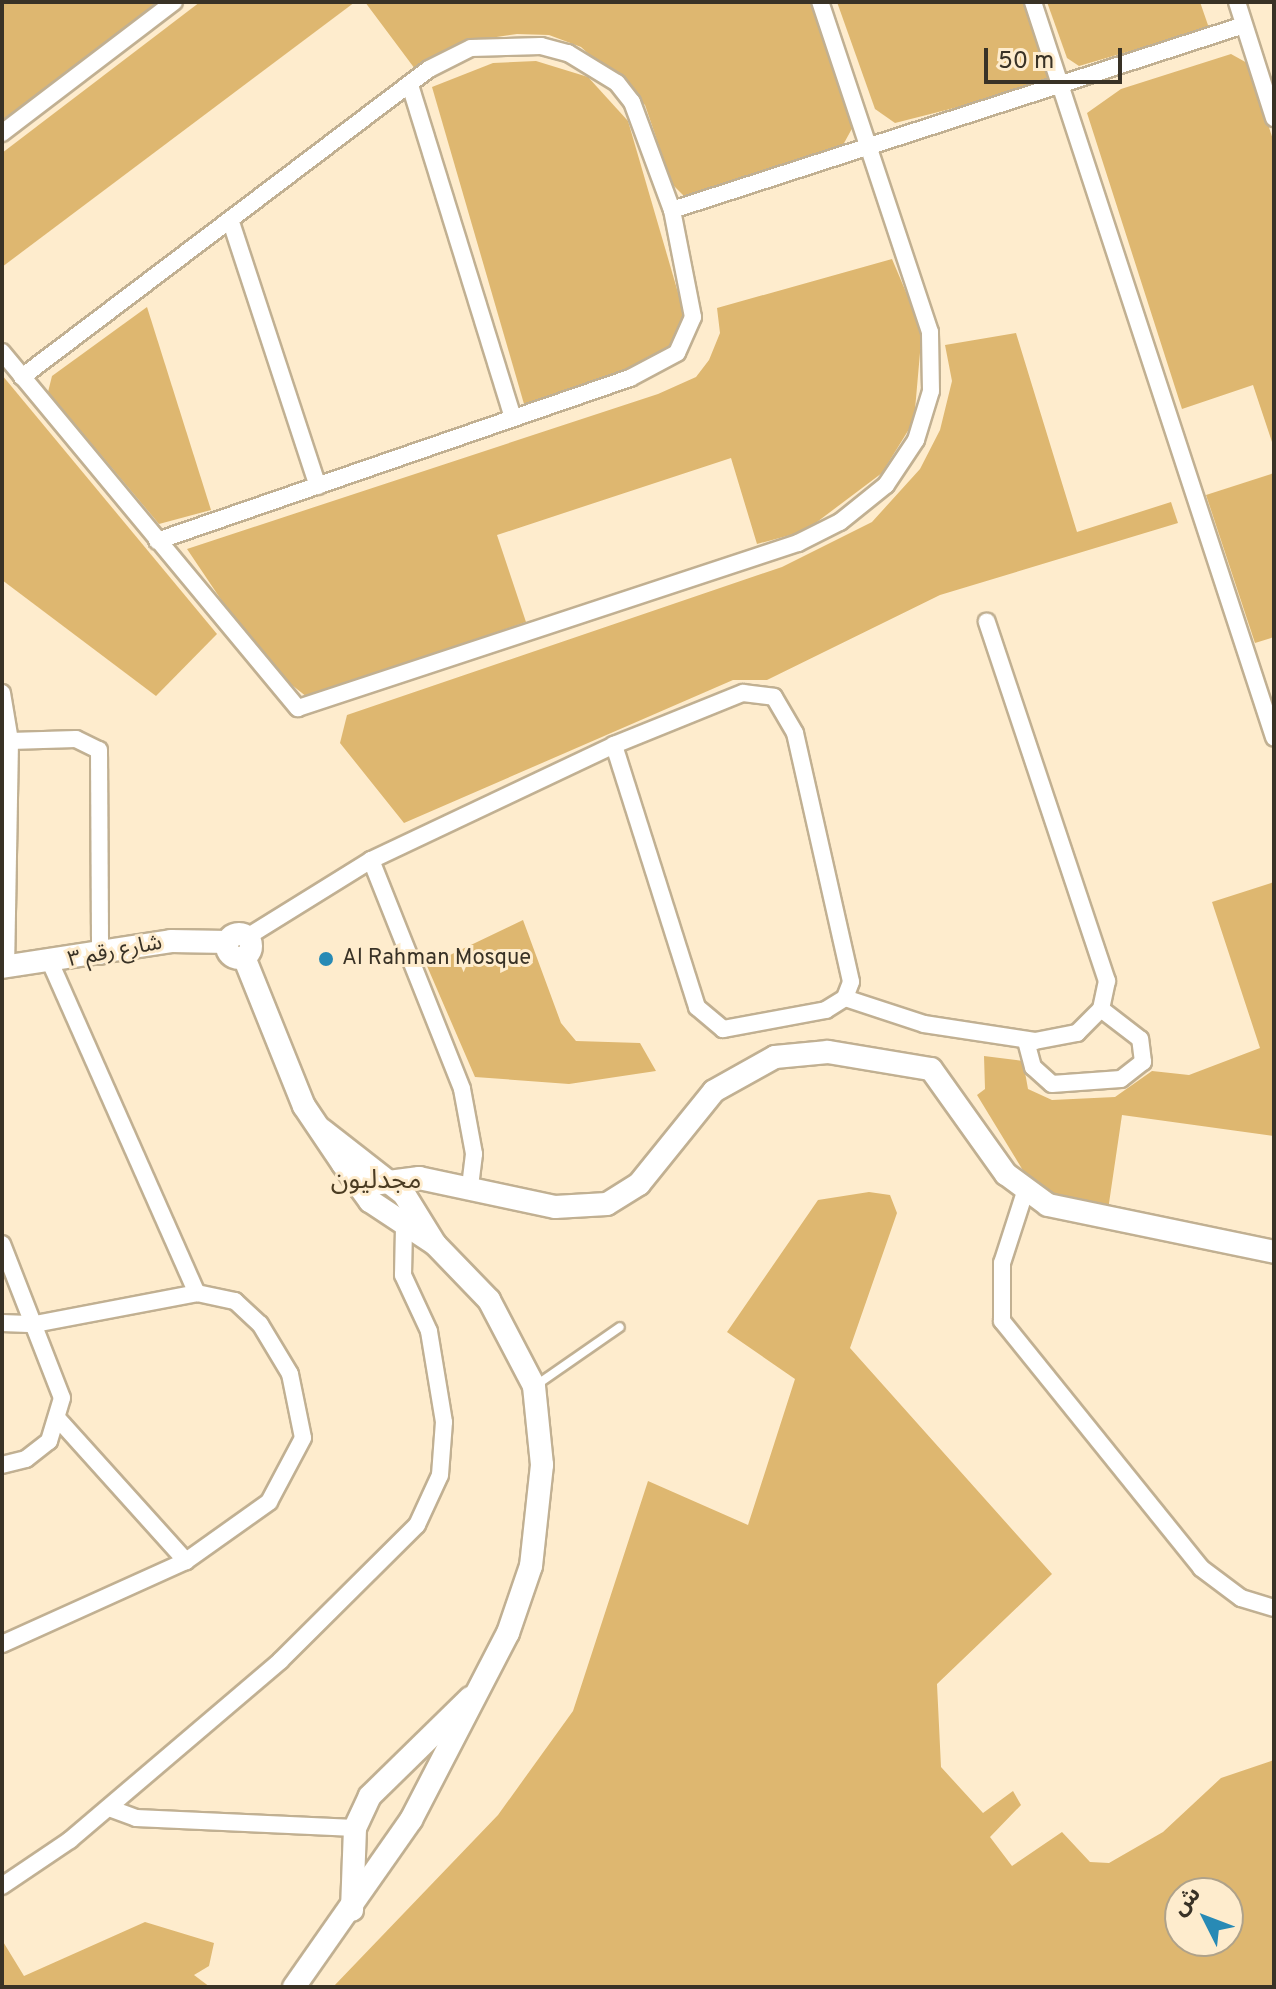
<!DOCTYPE html>
<html>
<head>
<meta charset="utf-8">
<style>
  body { margin:0 }
  #map { position:relative; width:1276px; height:1989px; overflow:hidden; background:#feeccd; font-family:Overpass,"Noto Sans Arabic",sans-serif }
  div>[style] { position:absolute }
  [style*='--x'] { left:calc(var(--x)*1px); top:calc(var(--y)*1px); width:calc(var(--w)*1px); rotate:calc(var(--a)*1deg) }
  .green>* { inset:0; background:#deb770 }
  .roads { filter:drop-shadow(2px 0 #c1b092) drop-shadow(-2px 0 #c1b092) drop-shadow(0 2px #c1b092) drop-shadow(0 -2px #c1b092) }
  .lane>* { height:8px; margin:-4px; padding:0 4px; transform-origin:4px; border-radius:4px; background:#fff }
  .street>* { height:16px; margin:-8px; padding:0 8px; transform-origin:8px; border-radius:8px; background:#fff }
  .secondary>* { height:22px; margin:-11px; padding:0 11px; transform-origin:11px; border-radius:11px; background:#fff }
  .secondary>.ring { margin:-11px; padding:0; box-sizing:content-box; background:none; border:22px solid #fff; border-radius:50% }
  .dots>* { width:22px; height:22px; translate:-50% -50%; box-sizing:border-box; border:4px solid #feeccd; border-radius:50% }
  span { translate:-50% -50%; white-space:nowrap; text-align:center; line-height:1.15; -webkit-text-stroke:6px #feeccd; paint-order:stroke }
  .street-label { font-size:22px; color:#393226 }
  .poi-label { font-size:22px; color:#393226 }
  .left { translate:0 -50%; text-align:left }
  .quarter-label { font-size:26px; color:#4b3c22 }
  .frame { position:absolute; inset:0; border:4px solid #393226; pointer-events:none }
  .north { position:absolute; left:1164px; top:1877px; width:80px; height:80px; box-sizing:border-box; background:#feeccd; border:2px solid #afa28a; border-radius:50%; rotate:312deg; font-size:22px; font-weight:700; line-height:32px; text-align:center; color:#393226 }
  .north::after { content:''; display:block; margin:auto; width:28px; height:36px; background:#288ab5; clip-path:polygon(50% 0,100% 100%,50% 72%,0 100%) }
  .scale { position:absolute; left:984px; top:48px; width:138px; height:36px; box-sizing:border-box; border:4px solid #393226; border-top:0; padding-left:10px; font-size:24px; line-height:28px; white-space:nowrap; color:#393226; -webkit-text-stroke:6px #feeccd; paint-order:stroke }
</style>
</head>
<body>
<div id="map">
  <div class="green">
    <div style="clip-path:polygon(2px 2px,164px 2px,2px 126px)"></div>
    <div style="clip-path:polygon(200px 2px,355px 2px,2px 267px,2px 153px)"></div>
    <div style="clip-path:polygon(365px 2px,811px 2px,855px 123px,843px 145px,825px 155px,686px 198px,672px 184px,645px 105px,581px 47px,549px 35px,517px 34px,483px 39px,415px 69px)"></div>
    <div style="clip-path:polygon(837px 2px,1025px 2px,1049px 76px,1037px 87px,895px 123px,875px 109px)"></div>
    <div style="clip-path:polygon(1047px 2px,1200px 2px,1209px 28px,1079px 66px,1067px 58px)"></div>
    <div style="clip-path:polygon(1231px 54px,1249px 64px,1274px 143px,1274px 448px,1253px 385px,1182px 409px,1087px 113px,1121px 89px)"></div>
    <div style="clip-path:polygon(536px 61px,588px 77px,628px 121px,686px 320px,674px 347px,624px 373px,524px 404px,432px 87px,493px 63px)"></div>
    <div style="clip-path:polygon(892px 259px,922px 330px,914px 421px,882px 473px,805px 531px,757px 544px,731px 458px,497px 535px,526px 622px,307px 697px,263px 662px,187px 549px,658px 394px,696px 377px,709px 360px,720px 333px,717px 308px)"></div>
    <div style="clip-path:polygon(147px 307px,211px 510px,159px 524px,48px 392px,52px 376px)"></div>
    <div style="clip-path:polygon(1016px 333px,1077px 532px,1171px 502px,1178px 523px,940px 595px,767px 680px,733px 680px,404px 823px,340px 743px,347px 715px,782px 567px,872px 522px,920px 469px,940px 430px,952px 381px,945px 345px)"></div>
    <div style="clip-path:polygon(2px 375px,217px 634px,156px 696px,2px 580px)"></div>
    <div style="clip-path:polygon(1274px 473px,1274px 637px,1255px 643px,1206px 495px)"></div>
    <div style="clip-path:polygon(1274px 882px,1274px 1136px,1122px 1115px,1108px 1210px,1056px 1195px,1027px 1177px,977px 1095px,985px 1089px,984px 1056px,1023px 1061px,1028px 1089px,1052px 1100px,1115px 1097px,1152px 1071px,1189px 1075px,1260px 1048px,1212px 902px)"></div>
    <div style="clip-path:polygon(523px 920px,561px 1023px,576px 1041px,640px 1043px,656px 1071px,569px 1084px,475px 1077px,427px 966px)"></div>
    <div style="clip-path:polygon(evenodd,869px 1192px,890px 1195px,897px 1213px,850px 1348px,1052px 1574px,937px 1684px,941px 1767px,983px 1813px,1013px 1791px,1021px 1805px,990px 1837px,1012px 1866px,1062px 1832px,1090px 1862px,1109px 1863px,1163px 1832px,1221px 1778px,1274px 1760px,1274px 1987px,333px 1987px,498px 1815px,573px 1711px,648px 1481px,748px 1525px,795px 1379px,727px 1332px,818px 1200px,869px 1192px,1180px 1893px,1228px 1893px,1228px 1941px,1180px 1941px,1180px 1893px)"></div>
    <div style="clip-path:polygon(145px 1922px,214px 1943px,209px 1966px,194px 1975px,210px 1987px,2px 1987px,2px 1940px,24px 1976px)"></div>
  </div>
  <div class="roads">
    <div class="lane">
      <div style="--x:535;--y:1386;--w:103;--a:-34.8"></div>
    </div>
    <div class="street">
      <div style="--x:1033;--y:2;--w:774;--a:71.85"></div>
      <div style="--x:1237;--y:2;--w:122;--a:72.3"></div>
      <div style="--x:410;--y:85;--w:348;--a:72.8"></div>
      <div style="--x:2;--y:133;--w:216;--a:-37.3"></div>
      <div style="--x:672;--y:210;--w:601;--a:-17.92"></div>
      <div style="--x:231;--y:222;--w:278;--a:71.8"></div>
      <div style="--x:2;--y:352;--w:463;--a:50.3"></div>
      <div style="--x:298;--y:708;--w:527;--a:-18.26"></div>
      <div style="--x:798;--y:543;--w:47;--a:-26.6"></div>
      <div style="--x:840;--y:522;--w:59;--a:-38.8"></div>
      <div style="--x:886;--y:485;--w:54;--a:-56.3"></div>
      <div style="--x:916;--y:440;--w:51;--a:-73"></div>
      <div style="--x:931;--y:391;--w:59;--a:-91"></div>
      <div style="--x:930;--y:332;--w:348;--a:-108.4"></div>
      <div style="--x:22;--y:377;--w:510;--a:-37.12"></div>
      <div style="--x:429;--y:69;--w:47;--a:-26.6"></div>
      <div style="--x:471;--y:48;--w:70;--a:-1.6"></div>
      <div style="--x:541;--y:46;--w:28;--a:15"></div>
      <div style="--x:568;--y:53;--w:57;--a:31.5"></div>
      <div style="--x:617;--y:83;--w:24;--a:52"></div>
      <div style="--x:632;--y:102;--w:115;--a:69.7"></div>
      <div style="--x:672;--y:210;--w:109;--a:78.9"></div>
      <div style="--x:693;--y:317;--w:39;--a:114"></div>
      <div style="--x:677;--y:353;--w:53;--a:152"></div>
      <div style="--x:630;--y:378;--w:500;--a:160.99"></div>
      <div style="--x:2;--y:693;--w:49;--a:80.5"></div>
      <div style="--x:10;--y:741;--w:226;--a:91"></div>
      <div style="--x:743;--y:693;--w:31;--a:7"></div>
      <div style="--x:774;--y:697;--w:42;--a:59.7"></div>
      <div style="--x:795;--y:733;--w:255;--a:77.3"></div>
      <div style="--x:851;--y:982;--w:17;--a:111"></div>
      <div style="--x:845;--y:998;--w:22;--a:148"></div>
      <div style="--x:826;--y:1010;--w:105;--a:169.5"></div>
      <div style="--x:723;--y:1029;--w:34;--a:-140"></div>
      <div style="--x:697;--y:1007;--w:275;--a:-107.6"></div>
      <div style="--x:614;--y:745;--w:139;--a:-22"></div>
      <div style="--x:10;--y:741;--w:66;--a:-1.7"></div>
      <div style="--x:76;--y:739;--w:25;--a:26"></div>
      <div style="--x:99;--y:750;--w:206;--a:89.7"></div>
      <div style="--x:371;--y:860;--w:246;--a:68.3"></div>
      <div style="--x:462;--y:1089;--w:66;--a:79.5"></div>
      <div style="--x:474;--y:1154;--w:32;--a:97"></div>
      <div style="--x:247;--y:937;--w:146;--a:-31.8"></div>
      <div style="--x:371;--y:860;--w:269;--a:-25.3"></div>
      <div style="--x:51;--y:964;--w:360;--a:66.1"></div>
      <div style="--x:845;--y:998;--w:83;--a:18.2"></div>
      <div style="--x:924;--y:1024;--w:112;--a:8.7"></div>
      <div style="--x:1035;--y:1041;--w:43;--a:-10.8"></div>
      <div style="--x:1077;--y:1033;--w:34;--a:-45"></div>
      <div style="--x:1101;--y:1009;--w:29;--a:-78"></div>
      <div style="--x:1107;--y:981;--w:379;--a:-108.5"></div>
      <div style="--x:1026;--y:1041;--w:27;--a:75"></div>
      <div style="--x:1033;--y:1067;--w:25;--a:42"></div>
      <div style="--x:1052;--y:1084;--w:69;--a:-4.1"></div>
      <div style="--x:1121;--y:1079;--w:28;--a:-38"></div>
      <div style="--x:1143;--y:1062;--w:23;--a:-97"></div>
      <div style="--x:1140;--y:1039;--w:49;--a:-142.4"></div>
      <div style="--x:1025;--y:1192;--w:75;--a:107.9"></div>
      <div style="--x:1002;--y:1263;--w:58;--a:90"></div>
      <div style="--x:1002;--y:1321;--w:317;--a:51.1"></div>
      <div style="--x:1201;--y:1568;--w:50;--a:36.9"></div>
      <div style="--x:1241;--y:1598;--w:34;--a:17"></div>
      <div style="--x:2;--y:1244;--w:165;--a:68.7"></div>
      <div style="--x:62;--y:1398;--w:45;--a:106.8"></div>
      <div style="--x:49;--y:1441;--w:29;--a:142"></div>
      <div style="--x:26;--y:1459;--w:25;--a:166"></div>
      <div style="--x:2;--y:1323;--w:33;--a:2"></div>
      <div style="--x:35;--y:1324;--w:165;--a:-10.8"></div>
      <div style="--x:197;--y:1293;--w:39;--a:12"></div>
      <div style="--x:235;--y:1301;--w:34;--a:43"></div>
      <div style="--x:260;--y:1324;--w:58;--a:59"></div>
      <div style="--x:290;--y:1374;--w:65;--a:78.5"></div>
      <div style="--x:303;--y:1438;--w:72;--a:118"></div>
      <div style="--x:269;--y:1502;--w:102;--a:144.6"></div>
      <div style="--x:186;--y:1561;--w:202;--a:155.7"></div>
      <div style="--x:59;--y:1420;--w:190;--a:48"></div>
      <div style="--x:109;--y:1808;--w:29;--a:20"></div>
      <div style="--x:136;--y:1818;--w:219;--a:2.6"></div>
      <div style="--x:2;--y:1886;--w:82;--a:-34.1"></div>
      <div style="--x:70;--y:1840;--w:276;--a:-40.4"></div>
      <div style="--x:280;--y:1661;--w:193;--a:-44.8"></div>
      <div style="--x:417;--y:1525;--w:55;--a:-65.3"></div>
      <div style="--x:440;--y:1475;--w:53;--a:-85.7"></div>
      <div style="--x:444;--y:1422;--w:92;--a:-99.4"></div>
      <div style="--x:429;--y:1331;--w:62;--a:-114.9"></div>
      <div style="--x:403;--y:1275;--w:46;--a:-88.8"></div>
    </div>
    <div class="secondary">
      <div class="ring" style="left:227px;top:934px;width:2px;height:2px"></div>
      <div style="--x:244;--y:957;--w:161;--a:68.1"></div>
      <div style="--x:304;--y:1106;--w:70;--a:56.1"></div>
      <div style="--x:343;--y:1164;--w:46;--a:53.9"></div>
      <div style="--x:370;--y:1201;--w:78;--a:33.5"></div>
      <div style="--x:2;--y:967;--w:171;--a:-8.7"></div>
      <div style="--x:171;--y:941;--w:57;--a:1"></div>
      <div style="--x:358;--y:1186;--w:62;--a:-7.5"></div>
      <div style="--x:419;--y:1178;--w:139;--a:12"></div>
      <div style="--x:555;--y:1207;--w:52;--a:-3.3"></div>
      <div style="--x:607;--y:1204;--w:38;--a:-32"></div>
      <div style="--x:639;--y:1184;--w:119;--a:-51.1"></div>
      <div style="--x:714;--y:1091;--w:70;--a:-29.1"></div>
      <div style="--x:775;--y:1057;--w:53;--a:-5.4"></div>
      <div style="--x:828;--y:1052;--w:104;--a:9.4"></div>
      <div style="--x:931;--y:1069;--w:129;--a:54.5"></div>
      <div style="--x:1006;--y:1174;--w:52;--a:36.4"></div>
      <div style="--x:1048;--y:1205;--w:231;--a:11.7"></div>
      <div style="--x:352;--y:1910;--w:82;--a:-87.9"></div>
      <div style="--x:355;--y:1828;--w:35;--a:-65"></div>
      <div style="--x:370;--y:1796;--w:140;--a:-44.4"></div>
      <div style="--x:294;--y:1987;--w:204;--a:-55"></div>
      <div style="--x:411;--y:1820;--w:211;--a:-62.6"></div>
      <div style="--x:508;--y:1633;--w:71;--a:-71.1"></div>
      <div style="--x:531;--y:1566;--w:102;--a:-83.8"></div>
      <div style="--x:542;--y:1465;--w:79;--a:-95.8"></div>
      <div style="--x:534;--y:1386;--w:97;--a:-117.6"></div>
      <div style="--x:489;--y:1300;--w:78;--a:-134"></div>
      <div style="--x:435;--y:1244;--w:59;--a:-121.8"></div>
      <div style="--x:404;--y:1194;--w:104;--a:-142"></div>
    </div>
  </div>
  <div class="dots">
    <div style="left:326px;top:959px;background:#288ab5"></div>
  </div>
  <div class="street-label">
    <span style="left:115px;top:952px;rotate:-11deg">شارع رقم ٣</span>
  </div>
  <div class="poi-label">
    <span class="left" style="left:342px;top:959px">Al Rahman Mosque</span>
  </div>
  <div class="quarter-label">
    <span style="left:376px;top:1182px">مجدليون</span>
  </div>
  <div class="frame"></div>
  <div class="north">ش</div>
  <div class="scale">50 m</div>
</div>
</body>
</html>
